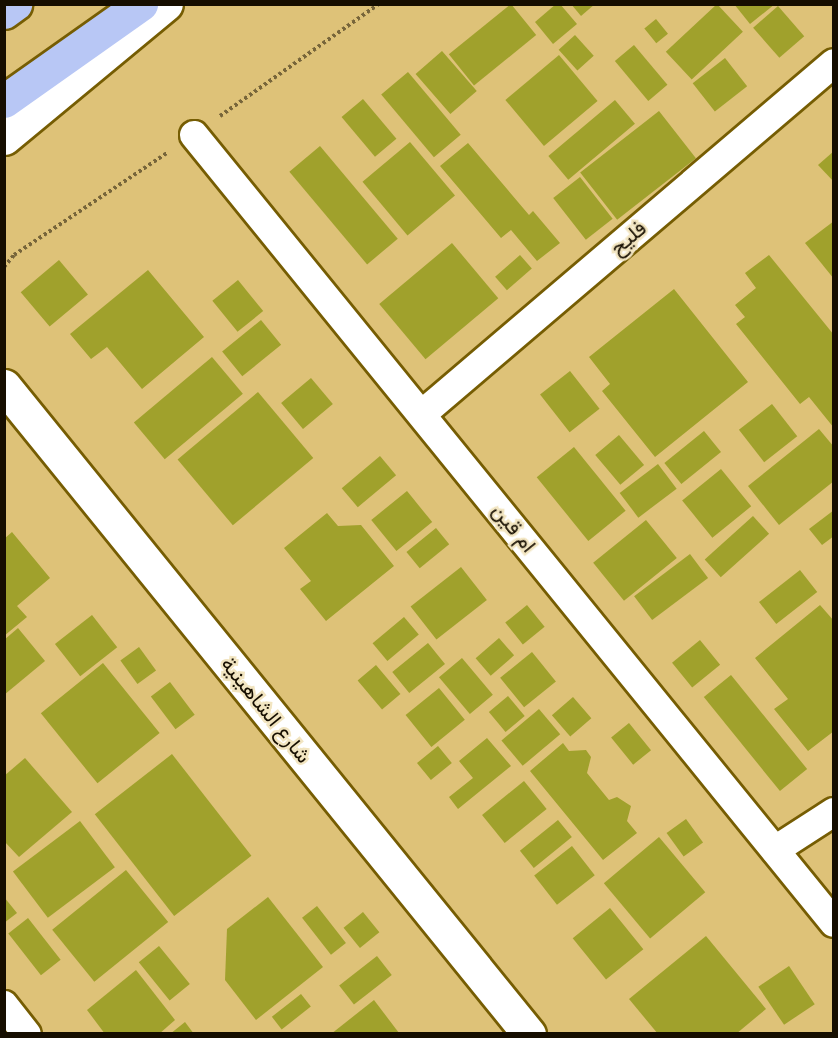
<!DOCTYPE html>
<html>
<head>
<meta charset="utf-8">
<style>
  body { margin:0 }
  #map { position:relative; width:838px; height:1038px; overflow:hidden; background:#dec278; font-family:Merriweather,Vazirmatn,serif }
  div>[style] { position:absolute }
  [style*='--x'] { left:calc(var(--x)*1px); top:calc(var(--y)*1px); width:calc(var(--w)*1px); rotate:calc(var(--a)*1deg) }
  .building>* { inset:0; background:#a0a12c; transform-origin:0 0 }
  .path>* { height:4px; margin-top:-2px; transform-origin:0; background:repeating-linear-gradient(90deg,#77653a 0 3px,transparent 0 6px) }
  .roads { filter:drop-shadow(2px 0 #765d03) drop-shadow(-2px 0 #765d03) drop-shadow(0 2px #765d03) drop-shadow(0 -2px #765d03) }
  .street>* { height:28px; margin:-14px; padding:0 14px; transform-origin:14px; border-radius:14px; background:#fff }
  .secondary>* { height:33px; margin:-16.5px; padding:0 16.5px; transform-origin:16.5px; border-radius:16.5px; background:#fff }
  .highway>* { height:33px; margin:-16.5px; padding:0 16.5px; transform-origin:16.5px; border-radius:16.5px; background:#b8c7f5 }
  span { translate:-50% -50%; white-space:nowrap; text-align:center; line-height:1.15; -webkit-text-stroke:5px #f2e5c1; paint-order:stroke }
  .street-label { font-size:21px; color:#160e00 }
  .frame { position:absolute; inset:0; border:6px solid #160e00; pointer-events:none }
</style>
</head>
<body>
<div id="map">
  <div class="building">
    <div style="left:511px;top:4px;width:40px;height:80px;rotate:51deg"></div>
    <div style="clip-path:polygon(556px 4px,560px 4px,577px 24px,553px 44px,535px 22px)"></div>
    <div style="clip-path:polygon(571px 4px,595px 4px,581px 16px)"></div>
    <div style="left:717px;top:4px;width:38px;height:70px;rotate:47deg"></div>
    <div style="clip-path:polygon(734px 4px,775px 4px,750px 24px)"></div>
    <div style="left:778px;top:6px;width:40px;height:33px;rotate:49deg"></div>
    <div style="left:656px;top:19px;width:19px;height:15px;rotate:51deg"></div>
    <div style="left:575px;top:35px;width:28px;height:22px;rotate:48deg"></div>
    <div style="left:634px;top:45px;width:52px;height:25px;rotate:50deg"></div>
    <div style="left:442px;top:51px;width:53px;height:35px;rotate:49deg"></div>
    <div style="left:559px;top:55px;width:60px;height:70px;rotate:50deg"></div>
    <div style="left:725px;top:58px;width:36px;height:41px;rotate:52deg"></div>
    <div style="left:408px;top:72px;width:82px;height:35px;rotate:50deg"></div>
    <div style="left:363px;top:99px;width:52px;height:28px;rotate:50deg"></div>
    <div style="left:615px;top:100px;width:31px;height:87px;rotate:50deg"></div>
    <div style="left:659px;top:111px;width:60px;height:100px;rotate:52deg"></div>
    <div style="left:410px;top:142px;width:70px;height:62px;rotate:50deg"></div>
    <div style="clip-path:polygon(468px 143px,529px 215px,533px 211px,560px 243px,537px 261px,511px 230px,501px 238px,440px 166px)"></div>
    <div style="left:320px;top:146px;width:121px;height:40px;rotate:50deg"></div>
    <div style="clip-path:polygon(834px 151px,834px 182px,818px 165px)"></div>
    <div style="left:580px;top:177px;width:53px;height:34px;rotate:52deg"></div>
    <div style="clip-path:polygon(834px 221px,834px 279px,805px 243px)"></div>
    <div style="left:452px;top:243px;width:72px;height:95px;rotate:50deg"></div>
    <div style="left:520px;top:255px;width:18px;height:33px;rotate:49deg"></div>
    <div style="clip-path:polygon(769px 255px,834px 335px,834px 428px,809px 397px,800px 404px,736px 324px,745px 317px,735px 305px,756px 288px,745px 273px)"></div>
    <div style="left:59px;top:260px;width:45px;height:50px;rotate:50deg"></div>
    <div style="clip-path:polygon(148px 270px,204px 337px,142px 389px,107px 347px,91px 359px,70px 334px)"></div>
    <div style="left:238px;top:280px;width:40px;height:33px;rotate:51deg"></div>
    <div style="clip-path:polygon(674px 289px,748px 382px,655px 457px,602px 391px,610px 384px,589px 357px)"></div>
    <div style="left:261px;top:320px;width:32px;height:50px;rotate:51deg"></div>
    <div style="left:212px;top:357px;width:48px;height:102px;rotate:50deg"></div>
    <div style="left:570px;top:371px;width:48px;height:38px;rotate:52deg"></div>
    <div style="left:311px;top:378px;width:34px;height:39px;rotate:50deg"></div>
    <div style="left:258px;top:392px;width:86px;height:105px;rotate:50deg"></div>
    <div style="left:772px;top:404px;width:41px;height:42px;rotate:52deg"></div>
    <div style="clip-path:polygon(819px 429px,834px 447px,834px 481px,779px 525px,748px 486px)"></div>
    <div style="left:704px;top:431px;width:27px;height:51px;rotate:51deg"></div>
    <div style="left:619px;top:435px;width:39px;height:31px;rotate:50deg"></div>
    <div style="left:574px;top:447px;width:82px;height:48px;rotate:51deg"></div>
    <div style="left:380px;top:456px;width:25px;height:50px;rotate:50deg"></div>
    <div style="left:658px;top:464px;width:31px;height:48px;rotate:53deg"></div>
    <div style="left:721px;top:469px;width:48px;height:50px;rotate:51deg"></div>
    <div style="left:407px;top:491px;width:40px;height:46px;rotate:51deg"></div>
    <div style="clip-path:polygon(834px 510px,834px 536px,822px 545px,809px 529px)"></div>
    <div style="clip-path:polygon(327px 513px,338px 526px,361px 525px,394px 566px,326px 621px,300px 589px,311px 581px,284px 548px)"></div>
    <div style="left:753px;top:516px;width:24px;height:65px;rotate:48deg"></div>
    <div style="left:646px;top:520px;width:49px;height:68px;rotate:51deg"></div>
    <div style="left:436px;top:528px;width:21px;height:38px;rotate:51deg"></div>
    <div style="clip-path:polygon(12px 532px,50px 578px,17px 606px,27px 617px,4px 636px,4px 539px)"></div>
    <div style="left:690px;top:554px;width:30px;height:70px;rotate:53deg"></div>
    <div style="left:461px;top:567px;width:42px;height:64px;rotate:52deg"></div>
    <div style="left:800px;top:570px;width:28px;height:52px;rotate:52deg"></div>
    <div style="left:527px;top:605px;width:28px;height:28px;rotate:51deg"></div>
    <div style="clip-path:polygon(820px 605px,834px 621px,834px 731px,808px 751px,774px 709px,788px 699px,755px 658px)"></div>
    <div style="left:92px;top:615px;width:41px;height:47px;rotate:52deg"></div>
    <div style="left:404px;top:617px;width:23px;height:41px;rotate:50deg"></div>
    <div style="clip-path:polygon(18px 628px,45px 661px,4px 695px,4px 640px)"></div>
    <div style="left:499px;top:638px;width:23px;height:31px;rotate:49deg"></div>
    <div style="left:700px;top:640px;width:32px;height:36px;rotate:51deg"></div>
    <div style="left:428px;top:643px;width:27px;height:46px;rotate:51deg"></div>
    <div style="left:139px;top:647px;width:29px;height:23px;rotate:54deg"></div>
    <div style="left:532px;top:652px;width:38px;height:41px;rotate:51deg"></div>
    <div style="left:462px;top:658px;width:48px;height:30px;rotate:50deg"></div>
    <div style="left:103px;top:663px;width:90px;height:80px;rotate:51deg"></div>
    <div style="left:376px;top:665px;width:38px;height:24px;rotate:50deg"></div>
    <div style="left:731px;top:675px;width:121px;height:35px;rotate:51deg"></div>
    <div style="left:170px;top:682px;width:41px;height:24px;rotate:53deg"></div>
    <div style="left:439px;top:688px;width:41px;height:43px;rotate:51deg"></div>
    <div style="left:508px;top:696px;width:26px;height:25px;rotate:50deg"></div>
    <div style="left:573px;top:697px;width:28px;height:28px;rotate:49deg"></div>
    <div style="left:539px;top:709px;width:33px;height:49px;rotate:50deg"></div>
    <div style="left:629px;top:723px;width:35px;height:23px;rotate:51deg"></div>
    <div style="clip-path:polygon(487px 738px,511px 766px,458px 809px,449px 797px,473px 778px,459px 761px)"></div>
    <div style="clip-path:polygon(563px 743px,569px 751px,586px 750px,591px 757px,587px 773px,609px 800px,617px 797px,631px 806px,627px 821px,637px 833px,603px 860px,530px 771px)"></div>
    <div style="left:438px;top:746px;width:22px;height:27px;rotate:51deg"></div>
    <div style="left:172px;top:754px;width:129px;height:98px;rotate:52deg"></div>
    <div style="clip-path:polygon(25px 758px,72px 812px,19px 857px,4px 841px,4px 776px)"></div>
    <div style="left:524px;top:781px;width:36px;height:54px;rotate:51deg"></div>
    <div style="left:686px;top:819px;width:29px;height:24px;rotate:54deg"></div>
    <div style="left:558px;top:820px;width:22px;height:49px;rotate:51deg"></div>
    <div style="left:80px;top:821px;width:58px;height:84px;rotate:53deg"></div>
    <div style="left:659px;top:837px;width:72px;height:72px;rotate:50deg"></div>
    <div style="left:572px;top:846px;width:37px;height:48px;rotate:52deg"></div>
    <div style="left:126px;top:870px;width:67px;height:95px;rotate:51deg"></div>
    <div style="clip-path:polygon(4px 897px,17px 913px,4px 923px)"></div>
    <div style="clip-path:polygon(268px 897px,323px 967px,256px 1020px,225px 980px,227px 929px)"></div>
    <div style="left:317px;top:906px;width:47px;height:19px;rotate:52deg"></div>
    <div style="left:610px;top:908px;width:53px;height:48px;rotate:51deg"></div>
    <div style="left:363px;top:912px;width:26px;height:25px;rotate:51deg"></div>
    <div style="left:28px;top:918px;width:53px;height:25px;rotate:52deg"></div>
    <div style="clip-path:polygon(706px 936px,766px 1009px,736px 1034px,658px 1034px,629px 999px)"></div>
    <div style="left:159px;top:946px;width:49px;height:26px;rotate:51deg"></div>
    <div style="left:377px;top:956px;width:24px;height:48px;rotate:52deg"></div>
    <div style="left:789px;top:966px;width:46px;height:37px;rotate:56deg"></div>
    <div style="clip-path:polygon(136px 970px,175px 1020px,159px 1034px,105px 1034px,87px 1010px)"></div>
    <div style="left:301px;top:994px;width:16px;height:37px;rotate:52deg"></div>
    <div style="clip-path:polygon(374px 1000px,399px 1033px,331px 1034px)"></div>
    <div style="clip-path:polygon(185px 1022px,194px 1034px,170px 1034px)"></div>
  </div>
  <div class="path">
    <div style="--x:220;--y:116;--w:194;--a:-35.2"></div>
    <div style="--x:4;--y:267;--w:16;--a:-50"></div>
    <div style="--x:14;--y:255;--w:184;--a:-33.7"></div>
  </div>
  <div class="roads">
    <div class="street">
      <div style="--x:194;--y:135;--w:1015;--a:50.92"></div>
      <div style="--x:422;--y:414;--w:541;--a:-40.43"></div>
      <div style="--x:775;--y:850;--w:70;--a:-32.8"></div>
      <div style="--x:4;--y:1005;--w:37;--a:52"></div>
    </div>
    <div class="secondary">
      <div style="--x:4;--y:138;--w:210;--a:-39.6"></div>
      <div style="--x:4;--y:386;--w:834;--a:50.99"></div>
    </div>
    <div class="highway">
      <div style="--x:4;--y:12;--w:14;--a:-36"></div>
      <div style="--x:4;--y:101;--w:168;--a:-35.3"></div>
    </div>
  </div>
  <div class="street-label">
    <span style="left:628px;top:238px;rotate:-40deg">فليح</span>
    <span style="left:514px;top:528px;rotate:51deg">ام قين</span>
    <span style="left:266px;top:710px;rotate:51deg">شارع الشاهينية</span>
  </div>
  <div class="frame"></div>
</div>
</body>
</html>
